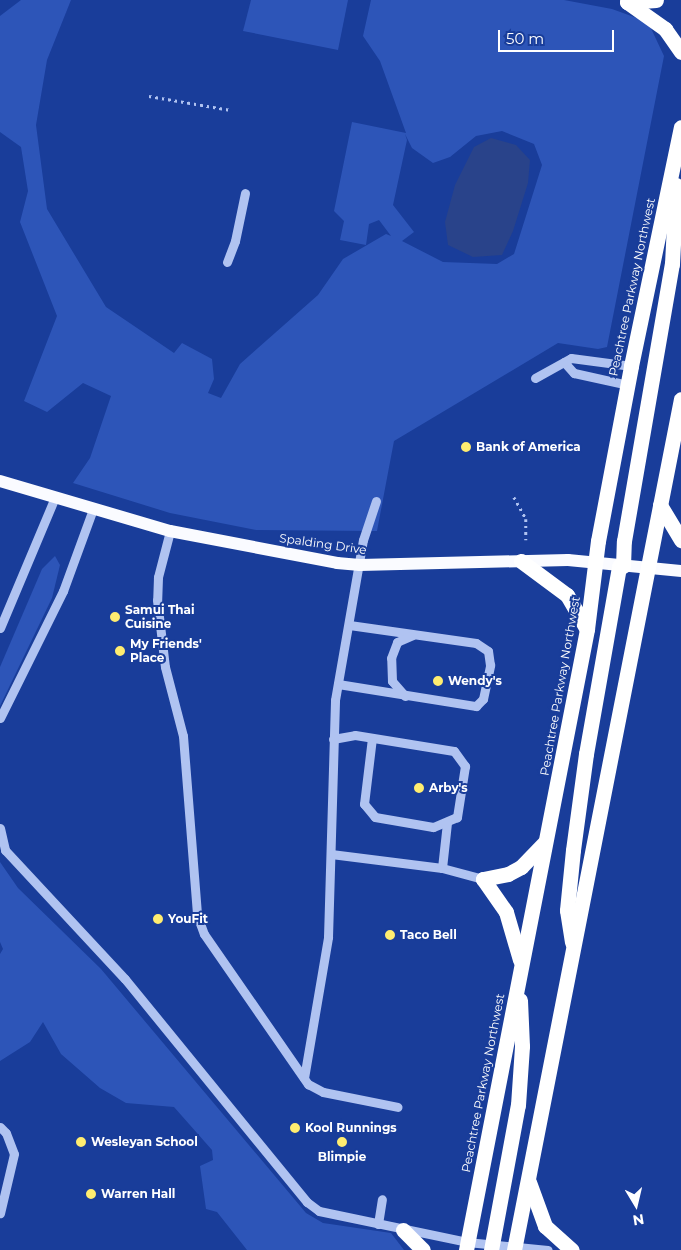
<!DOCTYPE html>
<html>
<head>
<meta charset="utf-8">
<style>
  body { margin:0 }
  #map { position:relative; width:681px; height:1250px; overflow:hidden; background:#193d9a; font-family:Montserrat,sans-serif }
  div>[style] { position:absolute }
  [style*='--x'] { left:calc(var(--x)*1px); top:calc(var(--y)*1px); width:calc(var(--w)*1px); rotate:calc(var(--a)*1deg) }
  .green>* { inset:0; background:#2d55b8 }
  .water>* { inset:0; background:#29438a }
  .path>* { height:2.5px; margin-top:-1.25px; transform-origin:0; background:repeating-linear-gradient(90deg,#b0c3f1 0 2.5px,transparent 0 6.5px) }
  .minor>* { height:9px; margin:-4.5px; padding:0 4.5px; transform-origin:4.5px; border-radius:4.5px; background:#b0c3f1 }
  .major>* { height:12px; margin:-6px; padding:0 6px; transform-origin:6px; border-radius:6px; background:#fafbff }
  .highway>* { height:15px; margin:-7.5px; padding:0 7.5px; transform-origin:7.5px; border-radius:7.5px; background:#fff }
  .dots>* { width:14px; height:14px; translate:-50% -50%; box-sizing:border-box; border:2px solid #193d9a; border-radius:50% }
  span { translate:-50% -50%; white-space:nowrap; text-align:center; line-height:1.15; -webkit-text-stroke:4px #193d9a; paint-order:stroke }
  .street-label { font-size:12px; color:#fff }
  .poi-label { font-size:12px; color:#fff; font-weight:700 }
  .left { translate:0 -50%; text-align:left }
  .north { position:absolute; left:611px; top:1180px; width:50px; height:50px; -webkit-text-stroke:4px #193d9a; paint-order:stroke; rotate:171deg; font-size:14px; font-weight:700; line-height:20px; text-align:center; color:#fff }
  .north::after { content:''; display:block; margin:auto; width:18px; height:22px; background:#fff; clip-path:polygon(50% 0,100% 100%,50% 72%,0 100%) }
  .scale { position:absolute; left:498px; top:30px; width:116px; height:22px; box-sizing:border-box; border:2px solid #fff; border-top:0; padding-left:6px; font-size:15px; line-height:18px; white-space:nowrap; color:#fff; -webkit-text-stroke:4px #193d9a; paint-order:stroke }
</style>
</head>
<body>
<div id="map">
  <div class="green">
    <div style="clip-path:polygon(evenodd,21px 0,71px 0,47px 60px,36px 125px,47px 209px,106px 307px,174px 353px,182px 343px,212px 359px,214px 379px,208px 393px,221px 398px,240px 364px,318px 295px,343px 259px,386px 234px,391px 236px,379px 220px,369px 224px,366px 245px,340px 240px,344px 221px,334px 211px,352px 122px,406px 133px,380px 61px,363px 36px,371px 0,564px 0,612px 9px,648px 22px,664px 56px,607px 347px,598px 349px,558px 343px,394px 441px,377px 531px,256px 530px,170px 513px,73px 483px,90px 458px,111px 396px,83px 383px,47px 412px,24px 401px,57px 316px,20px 222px,28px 191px,21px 147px,0 132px,0 16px,21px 0,502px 131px,534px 144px,542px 165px,514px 254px,497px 264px,443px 262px,402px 241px,414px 232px,393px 205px,407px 140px,405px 134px,412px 148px,433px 163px,450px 157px,476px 136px,502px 131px)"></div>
    <div style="clip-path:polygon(251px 0,348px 0,338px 50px,243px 31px)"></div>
    <div style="clip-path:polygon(55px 556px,60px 565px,52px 598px,0 706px,0 667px,42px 569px)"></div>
    <div style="clip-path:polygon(0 862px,18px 888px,101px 969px,306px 1213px,323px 1223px,391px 1233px,404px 1250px,247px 1250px,217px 1212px,206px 1209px,200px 1166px,213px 1160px,212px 1150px,174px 1107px,126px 1103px,100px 1088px,61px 1054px,43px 1022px,30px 1042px,0 1061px,0 954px,3px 949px,0 942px)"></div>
  </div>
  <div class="water">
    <div style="clip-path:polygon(491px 138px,516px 145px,530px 160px,528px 183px,513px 231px,502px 255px,473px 257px,448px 245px,445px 222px,455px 185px,474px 147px)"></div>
  </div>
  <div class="path">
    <div style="--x:149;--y:96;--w:83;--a:9.7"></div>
    <div style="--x:514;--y:497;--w:25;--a:61"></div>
    <div style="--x:526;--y:519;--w:21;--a:90"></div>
  </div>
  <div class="minor">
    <div style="--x:227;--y:262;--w:22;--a:-69"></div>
    <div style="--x:235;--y:241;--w:49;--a:-78.2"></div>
    <div style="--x:564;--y:362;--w:15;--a:48"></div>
    <div style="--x:574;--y:373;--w:55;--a:12.5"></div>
    <div style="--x:535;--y:378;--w:41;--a:-29.1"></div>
    <div style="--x:571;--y:358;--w:61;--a:7.6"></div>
    <div style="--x:170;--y:531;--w:48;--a:104.6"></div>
    <div style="--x:158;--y:577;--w:23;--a:92"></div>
    <div style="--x:157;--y:600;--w:67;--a:83.2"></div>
    <div style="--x:165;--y:667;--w:71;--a:75.4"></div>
    <div style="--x:183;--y:736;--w:180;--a:85.5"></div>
    <div style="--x:197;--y:915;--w:20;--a:70"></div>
    <div style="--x:204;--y:934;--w:183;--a:55.3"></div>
    <div style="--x:308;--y:1084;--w:17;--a:28"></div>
    <div style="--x:323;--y:1092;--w:76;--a:11.3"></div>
    <div style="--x:0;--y:628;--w:142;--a:-67.2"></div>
    <div style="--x:338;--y:684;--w:140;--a:9.1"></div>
    <div style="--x:476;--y:706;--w:10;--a:-45"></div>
    <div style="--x:483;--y:699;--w:35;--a:-78"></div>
    <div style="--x:490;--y:665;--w:14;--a:-98"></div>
    <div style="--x:488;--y:651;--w:14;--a:-146"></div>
    <div style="--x:476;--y:643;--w:128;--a:-171.9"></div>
    <div style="--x:405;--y:696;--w:20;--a:-131"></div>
    <div style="--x:392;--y:681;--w:23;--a:-92"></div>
    <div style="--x:391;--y:658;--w:17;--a:-69"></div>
    <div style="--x:397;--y:642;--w:17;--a:-24"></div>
    <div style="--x:0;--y:718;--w:142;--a:-63.6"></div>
    <div style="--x:63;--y:591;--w:87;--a:-69.9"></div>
    <div style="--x:333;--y:739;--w:22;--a:-10"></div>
    <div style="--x:355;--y:735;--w:100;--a:9.2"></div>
    <div style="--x:454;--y:751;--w:19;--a:54"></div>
    <div style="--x:465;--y:766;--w:52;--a:98.9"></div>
    <div style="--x:457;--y:817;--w:26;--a:157"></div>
    <div style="--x:433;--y:827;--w:59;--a:-170.2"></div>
    <div style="--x:375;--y:817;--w:17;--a:-130"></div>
    <div style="--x:364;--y:804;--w:66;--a:-83.1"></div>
    <div style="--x:0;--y:828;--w:23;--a:77"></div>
    <div style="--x:5;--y:850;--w:176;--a:47.1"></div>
    <div style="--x:125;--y:979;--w:288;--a:50.8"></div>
    <div style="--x:307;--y:1202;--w:15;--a:37"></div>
    <div style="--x:319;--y:1211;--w:151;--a:11.8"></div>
    <div style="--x:467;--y:1242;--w:81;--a:5.6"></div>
    <div style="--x:331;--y:854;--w:112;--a:7.2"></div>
    <div style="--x:442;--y:868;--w:42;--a:15"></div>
    <div style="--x:442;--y:868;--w:45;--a:-83.7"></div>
    <div style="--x:304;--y:1078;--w:143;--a:-80.3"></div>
    <div style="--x:328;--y:937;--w:237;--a:-88.3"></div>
    <div style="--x:335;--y:700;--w:162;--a:-80.1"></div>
    <div style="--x:363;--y:540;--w:41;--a:-71.6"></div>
    <div style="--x:0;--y:1127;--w:8;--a:45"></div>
    <div style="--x:6;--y:1133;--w:22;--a:69"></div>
    <div style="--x:14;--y:1154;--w:61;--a:103.3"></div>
    <div style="--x:378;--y:1224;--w:25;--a:-81"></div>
  </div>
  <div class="major">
    <div style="--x:0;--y:481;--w:177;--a:16.4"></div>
    <div style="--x:170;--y:531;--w:170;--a:10.8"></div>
    <div style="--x:337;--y:563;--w:23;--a:5"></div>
    <div style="--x:360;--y:565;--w:208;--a:-1.4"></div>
    <div style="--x:568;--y:560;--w:114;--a:5.6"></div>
  </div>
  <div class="highway">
    <div style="--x:627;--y:2;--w:47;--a:35.4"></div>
    <div style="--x:665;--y:29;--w:28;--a:55"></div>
    <div style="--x:627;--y:2;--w:29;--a:-4"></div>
    <div style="--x:660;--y:505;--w:41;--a:59"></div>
    <div style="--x:521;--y:561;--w:57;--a:36.5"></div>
    <div style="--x:567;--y:595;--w:39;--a:60"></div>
    <div style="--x:623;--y:566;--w:25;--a:-88"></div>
    <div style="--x:624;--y:541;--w:281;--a:-80.2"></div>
    <div style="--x:672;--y:264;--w:79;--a:-87.1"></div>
    <div style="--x:483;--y:879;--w:40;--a:55.1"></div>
    <div style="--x:506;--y:912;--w:50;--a:73.7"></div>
    <div style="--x:483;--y:879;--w:25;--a:-11"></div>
    <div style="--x:508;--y:874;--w:15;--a:-28"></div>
    <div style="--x:521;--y:867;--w:33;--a:-46"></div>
    <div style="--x:572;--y:942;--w:32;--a:-99"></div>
    <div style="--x:567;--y:910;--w:60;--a:-84.3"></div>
    <div style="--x:573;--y:850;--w:97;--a:-82.3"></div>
    <div style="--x:586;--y:754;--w:191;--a:-80"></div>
    <div style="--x:529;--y:1182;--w:47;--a:70"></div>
    <div style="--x:545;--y:1226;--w:36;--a:42"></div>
    <div style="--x:403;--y:1230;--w:28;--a:45"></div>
    <div style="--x:466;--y:1250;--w:633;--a:-78.97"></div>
    <div style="--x:587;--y:629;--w:89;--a:-82.9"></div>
    <div style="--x:598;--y:541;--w:178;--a:-79.3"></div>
    <div style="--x:631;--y:366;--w:244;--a:-78.2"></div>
    <div style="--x:491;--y:1250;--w:147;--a:-79.5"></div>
    <div style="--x:518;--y:1105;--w:59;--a:-86.1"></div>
    <div style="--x:522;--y:1046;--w:46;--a:-92.5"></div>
    <div style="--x:514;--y:1250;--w:867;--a:-78.9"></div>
  </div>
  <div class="dots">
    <div style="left:466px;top:447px;background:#ffed70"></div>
    <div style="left:115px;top:617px;background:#ffed70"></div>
    <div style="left:120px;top:651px;background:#ffed70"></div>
    <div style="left:438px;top:681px;background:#ffed70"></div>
    <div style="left:419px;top:788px;background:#ffed70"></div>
    <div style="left:158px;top:919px;background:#ffed70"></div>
    <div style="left:390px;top:935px;background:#ffed70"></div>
    <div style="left:295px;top:1128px;background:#ffed70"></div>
    <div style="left:81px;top:1142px;background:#ffed70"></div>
    <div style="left:342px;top:1142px;background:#ffed70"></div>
    <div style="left:91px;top:1194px;background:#ffed70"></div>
  </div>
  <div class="street-label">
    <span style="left:632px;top:287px;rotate:-78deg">Peachtree Parkway Northwest</span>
    <span style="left:323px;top:544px;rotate:8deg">Spalding Drive</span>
    <span style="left:560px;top:686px;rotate:-80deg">Peachtree Parkway Northwest</span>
    <span style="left:483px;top:1083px;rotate:-79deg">Peachtree Parkway Northwest</span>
  </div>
  <div class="poi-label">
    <span class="left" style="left:476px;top:447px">Bank of America</span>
    <span class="left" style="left:125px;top:617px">Samui Thai<br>Cuisine</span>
    <span class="left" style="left:130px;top:651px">My Friends'<br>Place</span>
    <span class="left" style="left:448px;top:681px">Wendy's</span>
    <span class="left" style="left:429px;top:788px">Arby's</span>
    <span class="left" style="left:168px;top:919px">YouFit</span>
    <span class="left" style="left:400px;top:935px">Taco Bell</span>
    <span class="left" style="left:305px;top:1128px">Kool Runnings</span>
    <span class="left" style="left:91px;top:1142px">Wesleyan School</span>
    <span style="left:342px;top:1157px">Blimpie</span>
    <span class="left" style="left:101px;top:1194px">Warren Hall</span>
  </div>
  <div class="north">N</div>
  <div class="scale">50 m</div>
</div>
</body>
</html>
